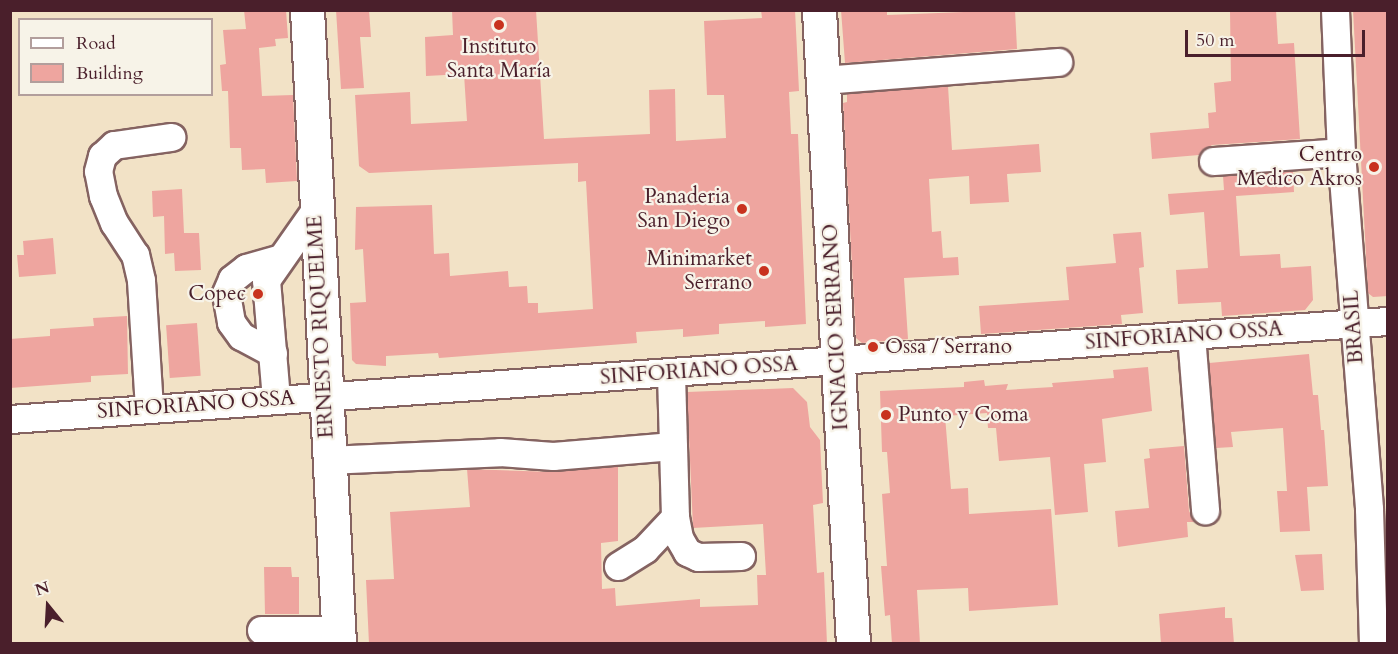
<!DOCTYPE html>
<html>
<head>
<meta charset="utf-8">
<style>
  body { margin:0 }
  #map { position:relative; width:1398px; height:654px; overflow:hidden; background:#f2e2c6; font-family:Cardo,serif }
  div>[style] { position:absolute }
  [style*='--x'] { left:calc(var(--x)*1px); top:calc(var(--y)*1px); width:calc(var(--w)*1px); rotate:calc(var(--a)*1deg) }
  .building>* { inset:0; background:#eea59f; transform-origin:0 0 }
  .roads { filter:drop-shadow(2px 0 #856361) drop-shadow(-2px 0 #856361) drop-shadow(0 2px #856361) drop-shadow(0 -2px #856361) }
  .minor>* { height:27px; margin:-13.5px; padding:0 13.5px; transform-origin:13.5px; border-radius:13.5px; background:#fff }
  .major>* { height:33px; margin:-16.5px; padding:0 16.5px; transform-origin:16.5px; border-radius:16.5px; background:#fff }
  .dots>* { width:16px; height:16px; translate:-50% -50%; box-sizing:border-box; border:3px solid #f7f3e8; border-radius:50% }
  span { translate:-50% -50%; white-space:nowrap; text-align:center; line-height:1.15; -webkit-text-stroke:4.5px #f7f3e8; paint-order:stroke }
  .poi-label { font-size:21px; color:#4a1f2b }
  .right { translate:-100% -50%; text-align:right }
  .left { translate:0 -50%; text-align:left }
  .street-label { font-size:21px; color:#4a1f2b }
  .frame { position:absolute; inset:0; border:12px solid #4a1f2b; pointer-events:none }
  .legend { position:absolute; left:18px; top:18px; width:195px; height:78px; box-sizing:border-box; background:#f7f3e8; border:2px solid #b29e9c; margin:0; padding:8px 10px; list-style:none; font-size:18px; color:#4a1f2b }
  .legend li { display:flex; align-items:center; gap:12px; height:30px }
  .legend b { width:30px; border:2px solid #b29e9c }
  .north { position:absolute; left:18px; top:576px; width:60px; height:60px; -webkit-text-stroke:4px #f7f3e8; paint-order:stroke; rotate:342deg; font-size:16px; font-weight:700; line-height:24px; text-align:center; color:#4a1f2b }
  .north::after { content:''; display:block; margin:auto; width:21px; height:27px; background:#4a1f2b; clip-path:polygon(50% 0,100% 100%,50% 72%,0 100%) }
  .scale { position:absolute; left:1185px; top:30px; width:180px; height:27px; box-sizing:border-box; border:3px solid #4a1f2b; border-top:0; padding-left:8px; font-size:18px; line-height:21px; white-space:nowrap; color:#4a1f2b; -webkit-text-stroke:4px #f7f3e8; paint-order:stroke }
</style>
</head>
<body>
<div id="map">
  <div class="building">
    <div style="clip-path:polygon(244px 10px,286px 10px,288px 38px,275px 39px,276px 46px,259px 48px,262px 96px,293px 95px,297px 181px,266px 183px,265px 169px,242px 170px,241px 148px,230px 148px,228px 91px,222px 91px,220px 65px,226px 64px,223px 30px,246px 29px)"></div>
    <div style="clip-path:polygon(336px 10px,369px 10px,371px 37px,360px 37px,364px 88px,341px 89px)"></div>
    <div style="clip-path:polygon(452px 10px,536px 10px,544px 139px,650px 134px,649px 90px,675px 89px,676px 141px,726px 138px,724px 95px,707px 95px,704px 21px,762px 18px,761px 10px,795px 10px,799px 91px,789px 92px,791px 134px,798px 134px,806px 324px,765px 327px,765px 321px,719px 324px,719px 334px,683px 337px,683px 329px,636px 332px,637px 343px,439px 358px,438px 353px,386px 356px,386px 366px,356px 364px,352px 360px,350px 303px,366px 302px,363px 249px,355px 250px,356px 207px,432px 205px,434px 254px,449px 253px,450px 276px,508px 271px,509px 287px,527px 286px,528px 303px,538px 303px,538px 313px,593px 309px,586px 181px,578px 182px,578px 163px,369px 173px,359px 166px,355px 95px,410px 92px,411px 124px,467px 121px,464px 74px,426px 76px,425px 37px,453px 35px)"></div>
    <div style="clip-path:polygon(841px 10px,887px 10px,887px 15px,1015px 10px,1017px 49px,845px 63px)"></div>
    <div style="clip-path:polygon(1276px 10px,1278px 44px,1294px 43px,1300px 139px,1212px 145px,1199px 155px,1152px 159px,1150px 133px,1209px 128px,1208px 113px,1216px 112px,1214px 83px,1231px 81px,1230px 11px)"></div>
    <div style="clip-path:polygon(1353px 10px,1388px 10px,1388px 296px,1373px 297px,1368px 293px)"></div>
    <div style="clip-path:polygon(948px 86px,952px 150px,1039px 144px,1041px 172px,1007px 174px,1009px 202px,970px 204px,969px 176px,929px 179px,932px 232px,941px 231px,943px 258px,958px 257px,959px 275px,904px 278px,908px 339px,862px 343px,856px 338px,843px 103px,847px 102px,847px 94px)"></div>
    <div style="clip-path:polygon(1293px 171px,1294px 192px,1236px 196px,1240px 256px,1280px 254px,1281px 268px,1311px 266px,1313px 300px,1305px 310px,1222px 316px,1221px 302px,1178px 304px,1176px 270px,1208px 268px,1204px 212px,1170px 215px,1168px 194px,1224px 190px,1223px 176px)"></div>
    <div style="clip-path:polygon(182px 189px,184px 233px,199px 233px,201px 270px,175px 271px,174px 253px,165px 254px,164px 216px,153px 217px,152px 191px)"></div>
    <div style="clip-path:polygon(1141px 232px,1144px 267px,1139px 268px,1143px 313px,1121px 315px,1122px 324px,981px 334px,979px 306px,1069px 300px,1066px 267px,1116px 263px,1113px 234px)"></div>
    <div style="clip-path:polygon(53px 238px,56px 274px,19px 277px,17px 255px,24px 255px,23px 241px)"></div>
    <div style="clip-path:polygon(127px 316px,128px 374px,91px 376px,91px 382px,10px 388px,10px 339px,50px 336px,50px 329px,94px 326px,93px 318px)"></div>
    <div style="left:197px;top:323px;width:53px;height:31px;rotate:86deg"></div>
    <div style="clip-path:polygon(1309px 354px,1313px 395px,1318px 395px,1321px 430px,1324px 430px,1328px 486px,1307px 487px,1310px 531px,1280px 532px,1277px 491px,1287px 491px,1283px 428px,1231px 432px,1233px 447px,1216px 448px,1209px 363px)"></div>
    <div style="clip-path:polygon(1148px 367px,1152px 411px,1102px 419px,1106px 462px,1084px 464px,1088px 512px,1055px 515px,1050px 457px,999px 461px,996px 428px,988px 428px,987px 413px,945px 416px,951px 489px,968px 488px,969px 514px,1051px 509px,1058px 605px,969px 611px,968px 588px,917px 590px,920px 644px,892px 644px,890px 615px,885px 616px,881px 566px,887px 566px,882px 494px,890px 493px,887px 452px,882px 452px,880px 391px,964px 387px,964px 382px,984px 380px,985px 386px,1008px 384px,1006px 390px,1053px 387px,1052px 383px,1114px 378px,1113px 370px)"></div>
    <div style="clip-path:polygon(793px 388px,807px 402px,810px 427px,820px 440px,823px 503px,813px 505px,817px 573px,824px 572px,827px 644px,369px 644px,366px 580px,394px 579px,390px 512px,470px 507px,467px 469px,554px 472px,618px 466px,618px 541px,601px 543px,602px 589px,615px 588px,616px 606px,700px 599px,700px 607px,758px 605px,757px 575px,766px 575px,763px 524px,693px 528px,687px 392px)"></div>
    <div style="clip-path:polygon(1184px 446px,1189px 511px,1195px 522px,1187px 522px,1188px 537px,1118px 547px,1115px 511px,1149px 508px,1144px 459px,1150px 458px,1149px 449px)"></div>
    <div style="clip-path:polygon(1322px 554px,1324px 590px,1301px 591px,1295px 555px)"></div>
    <div style="clip-path:polygon(264px 567px,291px 567px,292px 577px,299px 577px,299px 614px,265px 614px)"></div>
    <div style="clip-path:polygon(1225px 607px,1225px 618px,1232px 618px,1234px 644px,1161px 644px,1159px 614px)"></div>
  </div>
  <div class="roads">
    <div class="minor">
      <div style="--x:1335;--y:10;--w:142;--a:87.6"></div>
      <div style="--x:1341;--y:152;--w:358;--a:85.5"></div>
      <div style="--x:1369;--y:509;--w:135;--a:88.3"></div>
      <div style="--x:823;--y:80;--w:236;--a:-4.4"></div>
      <div style="--x:1213;--y:161;--w:128;--a:-4"></div>
      <div style="--x:1191;--y:335;--w:176;--a:85.4"></div>
      <div style="--x:273;--y:353;--w:36;--a:-152"></div>
      <div style="--x:241;--y:336;--w:17;--a:-126"></div>
      <div style="--x:231;--y:322;--w:29;--a:-100"></div>
      <div style="--x:226;--y:293;--w:15;--a:-67"></div>
      <div style="--x:232;--y:279;--w:18;--a:-38"></div>
      <div style="--x:246;--y:268;--w:32;--a:-16"></div>
      <div style="--x:276;--y:399;--w:119;--a:-94.8"></div>
      <div style="--x:266;--y:280;--w:85;--a:-55"></div>
      <div style="--x:149;--y:408;--w:128;--a:-93.6"></div>
      <div style="--x:141;--y:280;--w:26;--a:-103"></div>
      <div style="--x:135;--y:255;--w:38;--a:-123"></div>
      <div style="--x:114;--y:223;--w:29;--a:-112"></div>
      <div style="--x:103;--y:196;--w:25;--a:-101"></div>
      <div style="--x:98;--y:171;--w:16;--a:-75"></div>
      <div style="--x:102;--y:156;--w:16;--a:-43"></div>
      <div style="--x:114;--y:145;--w:58;--a:-8"></div>
      <div style="--x:10;--y:419;--w:1381;--a:-4.07"></div>
      <div style="--x:327;--y:460;--w:173;--a:-2.6"></div>
      <div style="--x:500;--y:452;--w:53;--a:4.3"></div>
      <div style="--x:553;--y:456;--w:120;--a:-4.8"></div>
      <div style="--x:675;--y:517;--w:21;--a:79"></div>
      <div style="--x:679;--y:538;--w:16;--a:60"></div>
      <div style="--x:687;--y:552;--w:12;--a:24"></div>
      <div style="--x:698;--y:557;--w:43;--a:-1.3"></div>
      <div style="--x:618;--y:566;--w:32;--a:-32"></div>
      <div style="--x:645;--y:549;--w:44;--a:-46.8"></div>
      <div style="--x:675;--y:517;--w:144;--a:-91.6"></div>
      <div style="--x:261;--y:630;--w:77;--a:0"></div>
    </div>
    <div class="major">
      <div style="--x:307;--y:10;--w:635;--a:87.11"></div>
      <div style="--x:819;--y:10;--w:635;--a:86.93"></div>
    </div>
  </div>
  <div class="dots">
    <div style="left:499px;top:25px;background:#c8321e"></div>
    <div style="left:1374px;top:167px;background:#c8321e"></div>
    <div style="left:742px;top:209px;background:#c8321e"></div>
    <div style="left:764px;top:271px;background:#c8321e"></div>
    <div style="left:258px;top:294px;background:#c8321e"></div>
    <div style="left:873px;top:347px;background:#c8321e"></div>
    <div style="left:886px;top:415px;background:#c8321e"></div>
  </div>
  <div class="poi-label">
    <span style="left:499px;top:59px">Instituto<br>Santa María</span>
    <span class="right" style="left:1362px;top:167px">Centro<br>Medico Akros</span>
    <span class="right" style="left:730px;top:209px">Panaderia<br>San Diego</span>
    <span class="right" style="left:752px;top:271px">Minimarket<br>Serrano</span>
    <span class="right" style="left:246px;top:294px">Copec</span>
    <span class="left" style="left:885px;top:347px">Ossa / Serrano</span>
    <span class="left" style="left:898px;top:415px">Punto y Coma</span>
  </div>
  <div class="street-label">
    <span style="left:321px;top:327px;rotate:-93deg">ERNESTO RIQUELME</span>
    <span style="left:836px;top:327px;rotate:-93deg">IGNACIO SERRANO</span>
    <span style="left:1354px;top:327px;rotate:-94deg">BRASIL</span>
    <span style="left:1184px;top:336px;rotate:-4deg">SINFORIANO OSSA</span>
    <span style="left:699px;top:371px;rotate:-4deg">SINFORIANO OSSA</span>
    <span style="left:196px;top:405px;rotate:-4deg">SINFORIANO OSSA</span>
  </div>
  <div class="frame"></div>
  <ul class="legend">
  <li><b style="height:8px;background:#fff"></b>Road</li>
  <li><b style="height:16px;background:#eea59f"></b>Building</li>
  </ul>
  <div class="north">N</div>
  <div class="scale">50 m</div>
</div>
</body>
</html>
